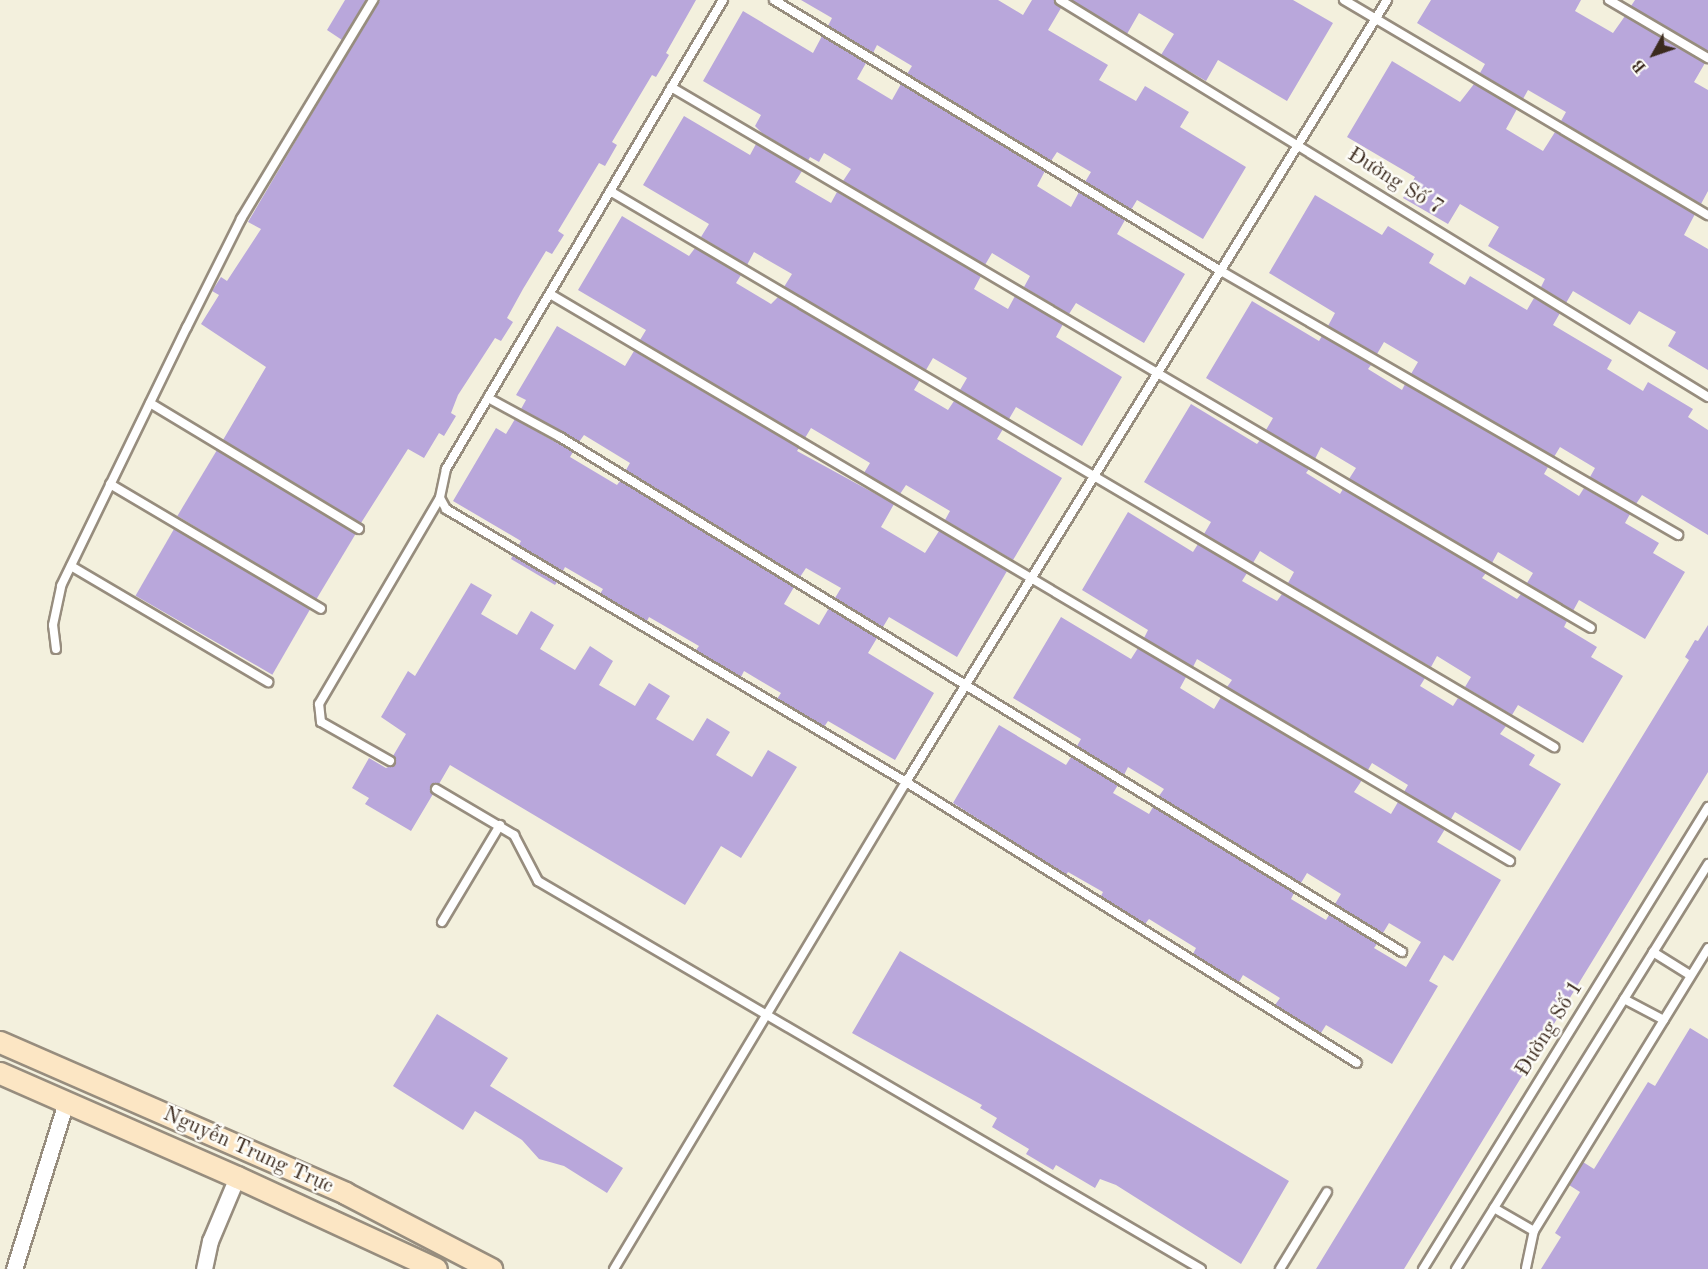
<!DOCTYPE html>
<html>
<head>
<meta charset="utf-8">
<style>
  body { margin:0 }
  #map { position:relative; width:1708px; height:1269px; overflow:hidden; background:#f3f0dd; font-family:"Old Standard TT",serif }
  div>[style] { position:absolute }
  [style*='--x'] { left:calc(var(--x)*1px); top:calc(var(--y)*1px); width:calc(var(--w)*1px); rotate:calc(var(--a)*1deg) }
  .building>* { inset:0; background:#b9a7db; transform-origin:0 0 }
  .roads { filter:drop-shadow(2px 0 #978d7e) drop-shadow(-2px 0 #978d7e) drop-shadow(0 2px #978d7e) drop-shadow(0 -2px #978d7e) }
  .service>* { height:8px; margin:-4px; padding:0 4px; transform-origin:4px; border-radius:4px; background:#fff }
  .minor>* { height:15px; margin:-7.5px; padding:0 7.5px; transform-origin:7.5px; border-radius:7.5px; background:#fff }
  .secondary>* { height:21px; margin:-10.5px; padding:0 10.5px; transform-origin:10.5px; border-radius:10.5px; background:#fce6c4 }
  span { translate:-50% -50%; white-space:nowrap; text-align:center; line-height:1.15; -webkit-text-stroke:5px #fdfcf7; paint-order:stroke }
  .street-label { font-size:21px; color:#3b2a1e }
  .north { position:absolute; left:1624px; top:24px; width:60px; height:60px; -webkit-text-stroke:4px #fdfcf7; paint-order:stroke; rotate:230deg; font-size:16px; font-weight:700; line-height:24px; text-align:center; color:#3b2a1e }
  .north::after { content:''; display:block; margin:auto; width:21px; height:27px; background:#3b2a1e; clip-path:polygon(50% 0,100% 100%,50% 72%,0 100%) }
</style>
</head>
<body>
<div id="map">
  <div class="building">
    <div style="clip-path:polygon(345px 0,366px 0,342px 40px,327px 30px)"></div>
    <div style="clip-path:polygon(379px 0,696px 0,666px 53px,669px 55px,656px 77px,652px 75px,612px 142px,617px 145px,605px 166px,599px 163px,558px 231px,564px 235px,552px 254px,546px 251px,523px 289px,507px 318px,513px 322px,501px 341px,495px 338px,458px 395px,451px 413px,456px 416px,444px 436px,439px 433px,424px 458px,408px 449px,361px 523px,223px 440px,266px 367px,201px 324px,219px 295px,212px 291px,221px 277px,227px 281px,261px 229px,248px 222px)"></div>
    <div style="clip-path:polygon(801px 0,998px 0,1023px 15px,1032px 0,1054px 0,1061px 8px,1048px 30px,1108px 65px,1099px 80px,1136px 101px,1145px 86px,1189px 112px,1180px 127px,1246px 167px,1203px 239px,1137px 200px,1131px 210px,1085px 182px,1091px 172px,1057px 152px,1051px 161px,907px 74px,912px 66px,877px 45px,873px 53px,828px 26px,832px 18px)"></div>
    <div style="clip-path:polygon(1071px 0,1293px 0,1333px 23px,1287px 101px,1218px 60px,1206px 81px,1161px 55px,1174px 34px,1139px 13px,1127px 34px)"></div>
    <div style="clip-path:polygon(1431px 0,1581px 0,1575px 11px,1613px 33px,1625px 16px,1705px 63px,1694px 82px,1708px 90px,1708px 191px,1701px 204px,1561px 121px,1566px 112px,1528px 90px,1523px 99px,1480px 73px,1485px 64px,1417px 23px)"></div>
    <div style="clip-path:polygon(1635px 0,1708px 0,1708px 51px,1631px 6px)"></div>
    <div style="clip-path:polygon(743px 11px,813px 53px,822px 36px,866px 63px,857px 79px,892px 100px,901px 84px,1045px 171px,1037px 186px,1071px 207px,1079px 192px,1125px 220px,1117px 234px,1185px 274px,1144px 343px,1076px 303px,1069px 314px,1024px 287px,1030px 276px,992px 253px,985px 265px,843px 181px,851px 169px,824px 153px,819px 162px,810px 157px,808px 161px,762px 133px,755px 126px,761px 115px,703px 81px)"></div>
    <div style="clip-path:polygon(1392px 61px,1460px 102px,1474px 84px,1517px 109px,1506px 129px,1543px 151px,1555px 132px,1695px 214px,1684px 235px,1708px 249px,1708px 370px,1668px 346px,1676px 332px,1639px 311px,1630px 325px,1573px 291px,1566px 303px,1541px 287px,1545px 279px,1488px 246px,1499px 227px,1460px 204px,1448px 224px,1403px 198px,1415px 177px,1347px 137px)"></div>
    <div style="clip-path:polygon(684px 116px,750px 155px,756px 144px,802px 171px,795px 182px,831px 203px,837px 192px,981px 276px,974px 289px,1008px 309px,1015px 296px,1063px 324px,1056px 337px,1122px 377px,1082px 446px,1016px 407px,1009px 419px,960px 390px,967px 378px,933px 358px,926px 370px,784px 287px,792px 274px,754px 252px,747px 265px,701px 237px,709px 224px,643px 185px)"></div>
    <div style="clip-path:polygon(1315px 195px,1382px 235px,1388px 226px,1434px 254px,1429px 263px,1465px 285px,1470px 276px,1527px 310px,1534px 298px,1560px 313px,1553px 325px,1612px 360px,1607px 369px,1643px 391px,1648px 382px,1693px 409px,1688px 417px,1708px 430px,1708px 535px,1642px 495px,1636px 504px,1590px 477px,1595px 468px,1560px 447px,1554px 457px,1411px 374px,1418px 362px,1384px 342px,1377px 354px,1328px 326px,1335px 313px,1269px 273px)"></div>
    <div style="clip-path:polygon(622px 216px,689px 256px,695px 248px,741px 275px,736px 283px,771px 304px,778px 297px,920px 380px,914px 390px,948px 410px,954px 401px,1003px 429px,997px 439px,1062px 478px,1013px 560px,945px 520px,950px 511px,906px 485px,900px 494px,864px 473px,870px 463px,811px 428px,805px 438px,640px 340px,646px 330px,578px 290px)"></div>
    <div style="clip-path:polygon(1252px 301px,1319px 341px,1322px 336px,1371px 365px,1368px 369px,1402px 390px,1405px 384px,1548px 467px,1544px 474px,1579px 496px,1584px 488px,1630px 514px,1625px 523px,1659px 543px,1653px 553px,1685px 572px,1645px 639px,1579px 600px,1573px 611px,1527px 583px,1533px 573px,1498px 552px,1492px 563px,1349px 479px,1356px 468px,1321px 447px,1315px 459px,1266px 430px,1273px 418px,1206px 378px)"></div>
    <div style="clip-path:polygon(557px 326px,625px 366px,634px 351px,799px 448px,797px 451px,894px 504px,881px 527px,925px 553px,939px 531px,1007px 571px,957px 657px,889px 617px,883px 627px,835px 598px,841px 588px,806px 568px,800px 577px,626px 470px,630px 463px,584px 435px,579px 442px,521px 409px,526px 400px,516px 395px)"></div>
    <div style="clip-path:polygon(1191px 404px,1257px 444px,1260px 440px,1309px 469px,1306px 473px,1340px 494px,1343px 489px,1486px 573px,1482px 578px,1517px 599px,1521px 594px,1567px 621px,1564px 627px,1597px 647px,1591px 657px,1623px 676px,1583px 743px,1518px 705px,1512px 715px,1465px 687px,1471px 677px,1437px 656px,1431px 667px,1288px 583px,1294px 572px,1260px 551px,1253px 563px,1204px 534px,1211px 522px,1144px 482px)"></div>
    <div style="clip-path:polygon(515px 419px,573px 452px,570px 457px,617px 485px,620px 481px,794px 587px,784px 604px,819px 625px,829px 608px,877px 638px,868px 653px,934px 693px,895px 760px,828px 721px,824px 727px,777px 699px,781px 693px,744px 671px,741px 677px,696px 650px,699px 646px,649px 617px,647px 621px,600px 594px,603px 589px,565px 567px,563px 571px,519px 545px,521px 541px,453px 501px,496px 428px,506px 434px)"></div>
    <div style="left:217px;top:450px;width:162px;height:77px;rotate:31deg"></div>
    <div style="clip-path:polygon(1128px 512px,1193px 552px,1198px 544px,1247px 573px,1242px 581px,1277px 601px,1282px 594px,1425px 678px,1420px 686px,1453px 706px,1458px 698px,1506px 726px,1500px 734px,1535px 755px,1529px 765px,1561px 784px,1520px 851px,1455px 812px,1451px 819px,1404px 792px,1408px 785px,1372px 763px,1368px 770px,1227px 687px,1232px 680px,1197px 659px,1193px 667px,1144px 638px,1148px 630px,1082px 590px)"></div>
    <div style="left:174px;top:529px;width:158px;height:77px;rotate:30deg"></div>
    <div style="clip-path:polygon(513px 555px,557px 582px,555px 585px,511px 559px)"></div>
    <div style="clip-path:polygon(471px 583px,492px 595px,481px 614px,517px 635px,531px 611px,554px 625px,540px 649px,575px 670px,590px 646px,613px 661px,599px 685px,635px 706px,649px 683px,670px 696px,656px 719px,693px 741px,707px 718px,730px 732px,716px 755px,752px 777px,768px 750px,797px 767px,741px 858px,721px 846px,685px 905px,450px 765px,439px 784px,431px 785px,433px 794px,411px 831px,365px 804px,369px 798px,352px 788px,369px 758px,386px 768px,395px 764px,393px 756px,406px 734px,381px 717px,408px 671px,415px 676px)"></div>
    <div style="clip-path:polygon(1061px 617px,1131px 659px,1138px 648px,1186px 677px,1180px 688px,1214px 709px,1221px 697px,1362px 780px,1354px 792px,1391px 814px,1398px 802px,1445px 829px,1437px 842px,1501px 880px,1453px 961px,1444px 955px,1429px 981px,1438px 986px,1392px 1064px,1326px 1025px,1321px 1033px,1275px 1005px,1280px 998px,1243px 975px,1239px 982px,1193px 954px,1196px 948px,1149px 919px,1145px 924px,1101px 896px,1103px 892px,1068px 872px,1066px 875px,953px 803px,999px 725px,1066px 765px,1071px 757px,1118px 785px,1113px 793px,1149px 814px,1153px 807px,1294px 893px,1291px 899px,1326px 920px,1329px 915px,1377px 944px,1374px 948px,1406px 967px,1421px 942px,1389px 923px,1383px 933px,1335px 904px,1341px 894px,1307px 873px,1301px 883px,1159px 796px,1164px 789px,1128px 767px,1124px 775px,1077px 746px,1081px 739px,1013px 698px)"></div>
    <div style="clip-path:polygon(1708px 625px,1708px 772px,1404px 1269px,1316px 1269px,1689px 660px,1685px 657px,1695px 640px,1698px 641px)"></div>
    <div style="clip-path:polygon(900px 951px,1289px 1181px,1241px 1264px,1116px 1185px,1100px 1179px,1095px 1188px,1056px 1165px,1053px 1170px,1026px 1154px,1029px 1149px,992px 1127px,997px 1118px,980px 1108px,982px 1105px,852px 1033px)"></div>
    <div style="clip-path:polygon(437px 1014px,508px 1058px,490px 1086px,623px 1168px,607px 1193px,564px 1166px,539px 1159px,522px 1140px,475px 1111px,463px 1130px,393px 1086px)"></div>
    <div style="clip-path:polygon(1690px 1028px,1708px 1039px,1708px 1269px,1541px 1269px,1561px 1237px,1555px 1233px,1580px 1192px,1569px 1185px,1583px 1162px,1594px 1169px,1648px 1082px,1655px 1086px)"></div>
  </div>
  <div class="roads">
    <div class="service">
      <div style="--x:723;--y:0;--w:545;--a:120.57"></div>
      <div style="--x:446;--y:469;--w:30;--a:102"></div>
      <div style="--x:440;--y:498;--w:13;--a:61"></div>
      <div style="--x:446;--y:509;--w:535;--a:30.69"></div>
      <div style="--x:906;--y:782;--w:531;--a:31.93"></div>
      <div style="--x:774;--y:0;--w:523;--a:31.23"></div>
      <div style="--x:1221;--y:271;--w:528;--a:30.01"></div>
      <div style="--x:1060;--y:0;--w:760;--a:31.49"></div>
      <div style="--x:1344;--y:0;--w:423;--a:30.6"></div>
      <div style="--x:1609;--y:0;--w:115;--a:30.4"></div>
      <div style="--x:671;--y:87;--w:1067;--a:30.46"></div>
      <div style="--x:610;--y:191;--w:1096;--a:30.5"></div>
      <div style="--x:550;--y:294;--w:1115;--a:30.57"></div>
      <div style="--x:488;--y:398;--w:82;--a:28.4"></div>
      <div style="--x:560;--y:437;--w:987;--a:31.45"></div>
      <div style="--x:150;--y:403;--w:244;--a:31.1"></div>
      <div style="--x:110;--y:484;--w:245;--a:30.6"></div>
      <div style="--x:71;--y:566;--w:229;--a:30.5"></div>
      <div style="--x:56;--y:649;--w:24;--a:-97"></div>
      <div style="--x:53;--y:625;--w:40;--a:-78"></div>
      <div style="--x:61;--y:586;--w:288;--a:-64.1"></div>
      <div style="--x:187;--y:327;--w:121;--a:-63.4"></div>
      <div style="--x:241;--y:219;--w:256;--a:-58.9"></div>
      <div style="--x:390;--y:761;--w:79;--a:-150.5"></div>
      <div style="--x:321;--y:722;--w:18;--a:-96"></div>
      <div style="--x:319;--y:704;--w:239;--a:-59.6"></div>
      <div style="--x:436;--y:789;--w:91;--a:30.5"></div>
      <div style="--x:514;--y:835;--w:52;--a:62.4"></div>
      <div style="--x:538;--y:881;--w:768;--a:30.34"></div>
      <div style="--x:442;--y:922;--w:113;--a:-59.1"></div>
      <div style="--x:1653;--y:952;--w:44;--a:31.9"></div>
      <div style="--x:1624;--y:999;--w:45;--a:27.7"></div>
      <div style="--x:1494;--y:1208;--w:46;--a:29.9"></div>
      <div style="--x:1526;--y:1268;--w:38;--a:-78"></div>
      <div style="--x:1534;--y:1231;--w:332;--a:-58.4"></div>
      <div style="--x:614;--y:1269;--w:568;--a:-59.05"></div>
      <div style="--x:906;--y:782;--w:918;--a:-58.4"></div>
      <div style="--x:1280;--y:1269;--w:90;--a:-58.6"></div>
      <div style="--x:1423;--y:1269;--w:543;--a:-58.33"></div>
      <div style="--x:1456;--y:1269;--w:477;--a:-58.1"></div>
    </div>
    <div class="minor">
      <div style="--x:14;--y:1269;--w:175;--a:-72.7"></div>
      <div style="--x:204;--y:1269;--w:29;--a:-78"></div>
      <div style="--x:210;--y:1241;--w:69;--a:-67.1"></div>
    </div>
    <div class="secondary">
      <div style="--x:0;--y:1042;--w:377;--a:23.6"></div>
      <div style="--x:345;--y:1193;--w:165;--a:27.5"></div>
      <div style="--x:0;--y:1073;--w:259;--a:23.7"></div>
      <div style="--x:237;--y:1177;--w:219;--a:24.8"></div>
    </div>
  </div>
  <div class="street-label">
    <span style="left:1395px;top:182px;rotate:32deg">Đường Số 7</span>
    <span style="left:1550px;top:1029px;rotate:-58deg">Đường Số 1</span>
    <span style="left:248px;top:1151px;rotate:24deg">Nguyễn Trung Trực</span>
  </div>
  <div class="north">B</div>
</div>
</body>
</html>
